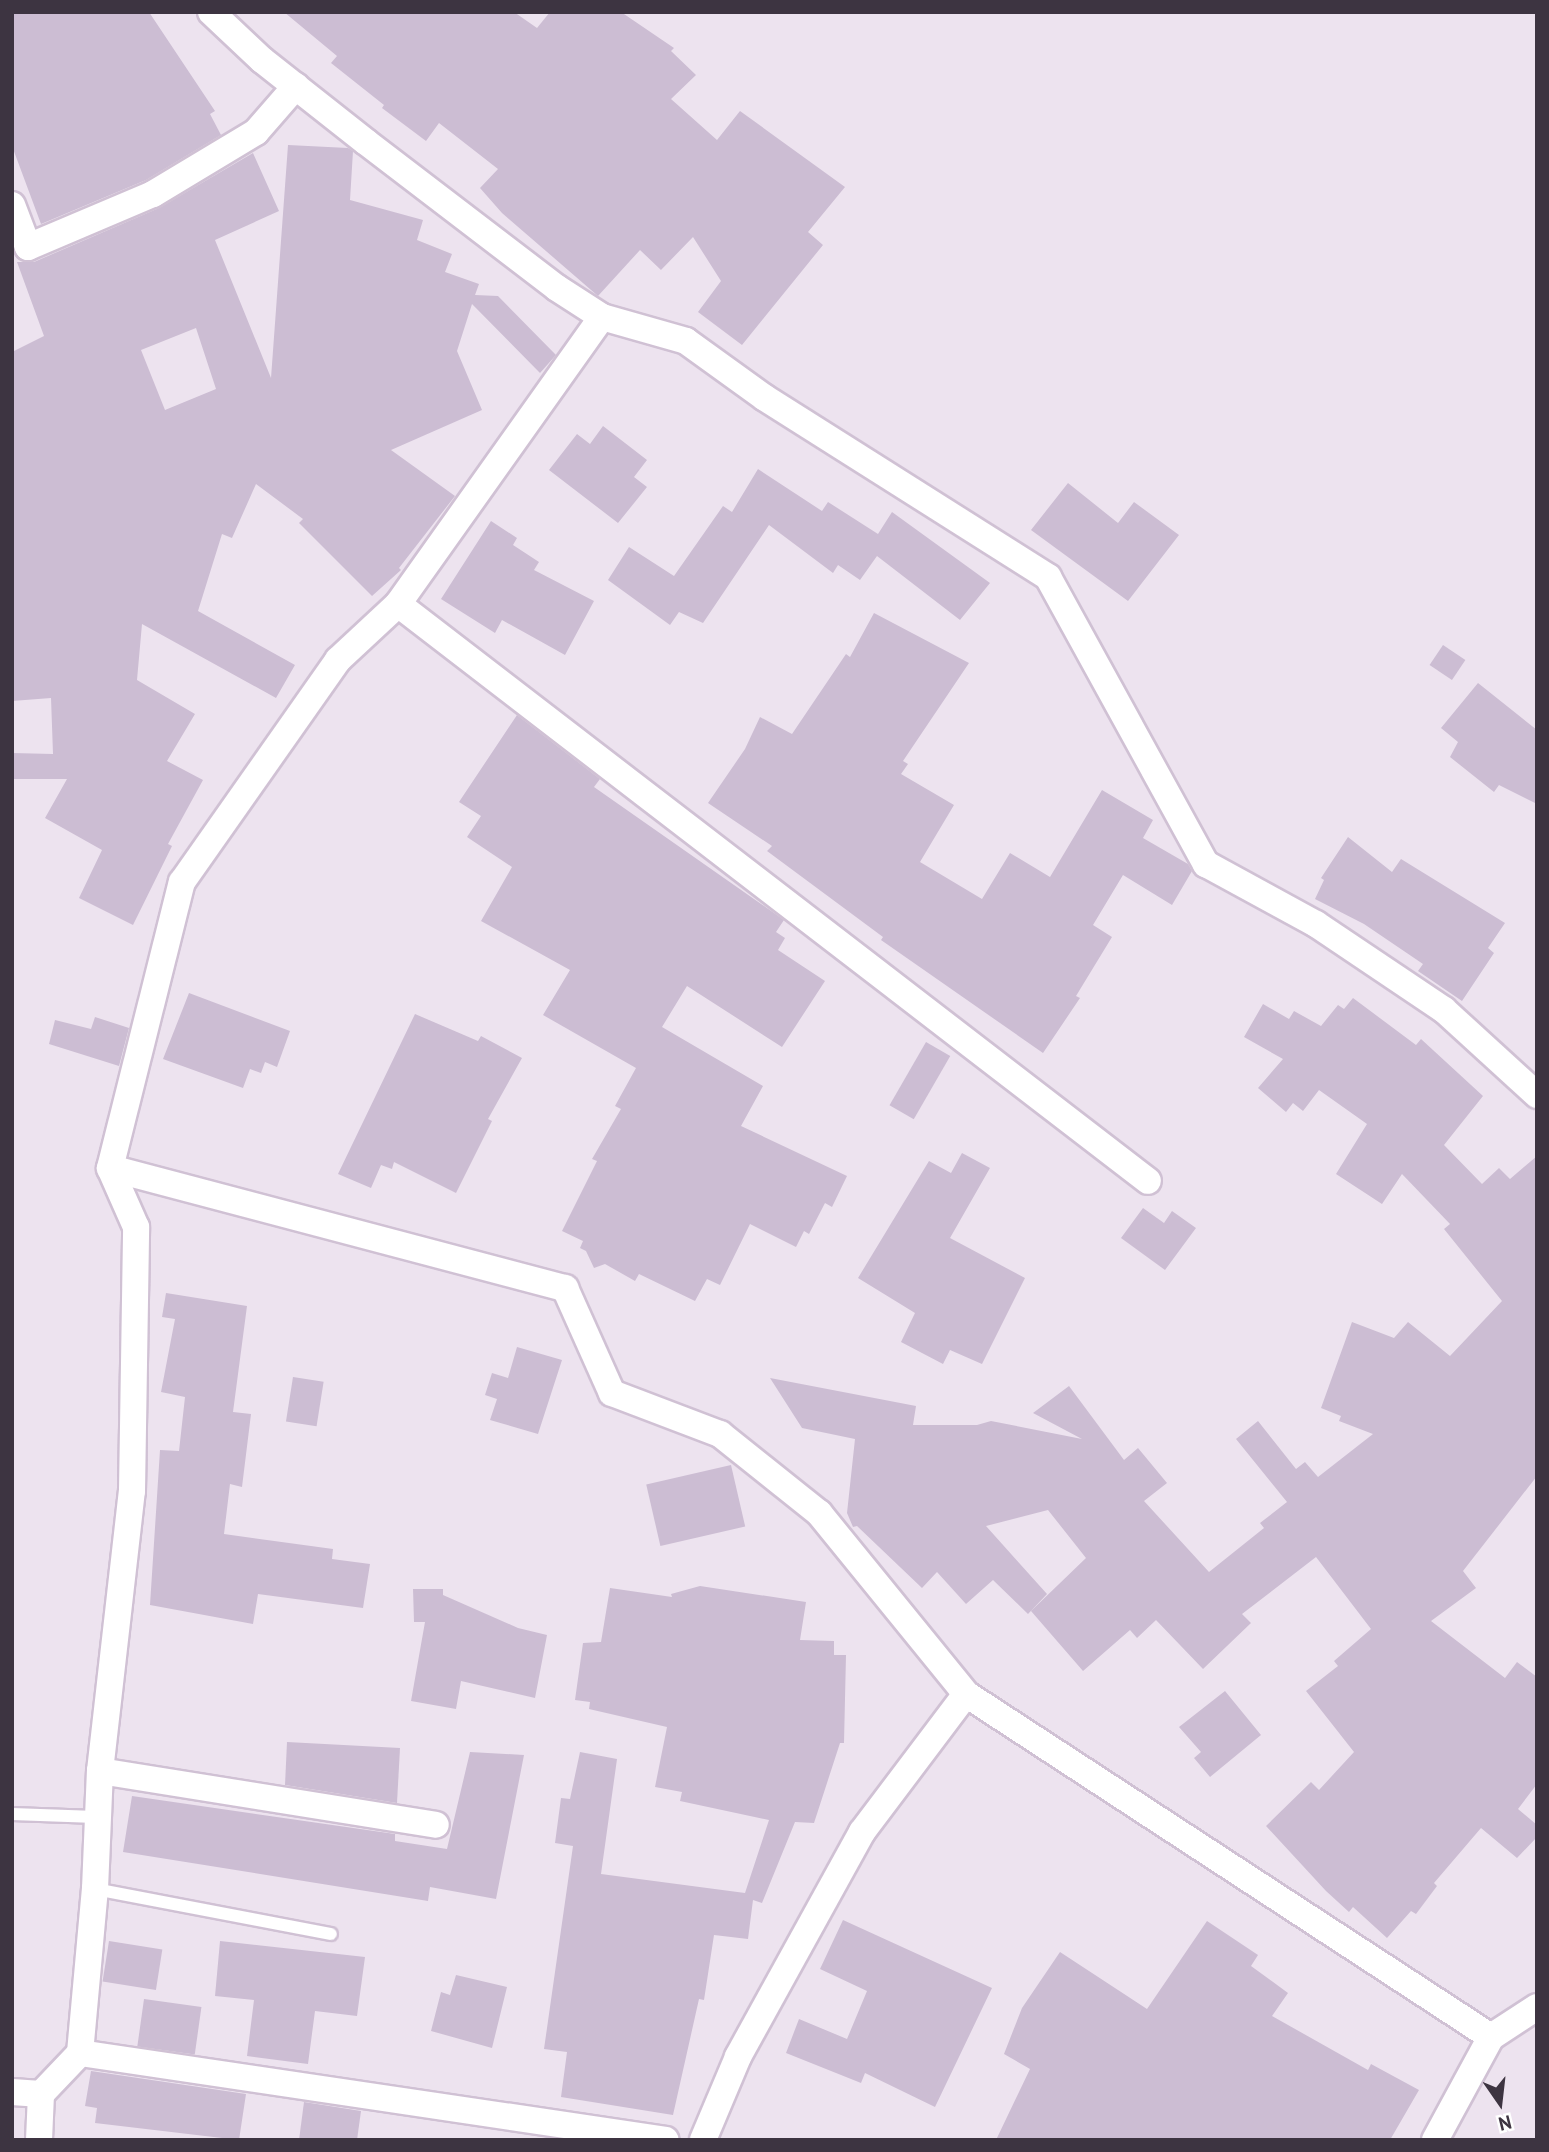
<!DOCTYPE html>
<html>
<head>
<meta charset="utf-8">
<style>
  body { margin:0 }
  #map { position:relative; width:1549px; height:2152px; overflow:hidden; background:#ede3ef; font-family:"PT Sans",sans-serif }
  div>[style] { position:absolute }
  [style*='--x'] { left:calc(var(--x)*1px); top:calc(var(--y)*1px); width:calc(var(--w)*1px); rotate:calc(var(--a)*1deg) }
  .building>* { inset:0; background:#ccbdd3; transform-origin:0 0 }
  .roads { filter:drop-shadow(2px 0 #d0c1d4) drop-shadow(-2px 0 #d0c1d4) drop-shadow(0 2px #d0c1d4) drop-shadow(0 -2px #d0c1d4) }
  .lane>* { height:12px; margin:-6px; padding:0 6px; transform-origin:6px; border-radius:6px; background:#fff }
  .street>* { height:26px; margin:-13px; padding:0 13px; transform-origin:13px; border-radius:13px; background:#fff }
  span { translate:-50% -50%; white-space:nowrap; text-align:center; line-height:1.15; -webkit-text-stroke:6px #fff; paint-order:stroke }
  .frame { position:absolute; inset:0; border:14px solid #3d3441; pointer-events:none }
  .north { position:absolute; left:1465px; top:2068px; width:70px; height:70px; -webkit-text-stroke:5px #fff; paint-order:stroke; rotate:166deg; font-size:19px; font-weight:700; line-height:28px; text-align:center; color:#3d3441 }
  .north::after { content:''; display:block; margin:auto; width:24px; height:32px; background:#3d3441; clip-path:polygon(50% 0,100% 100%,50% 72%,0 100%) }
</style>
</head>
<body>
<div id="map">
  <div class="building">
    <div style="clip-path:polygon(12px 12px,149px 12px,215px 111px,210px 114px,221px 135px,146px 180px,41px 224px,12px 146px)"></div>
    <div style="clip-path:polygon(284px 12px,514px 12px,537px 28px,550px 12px,621px 12px,674px 48px,671px 51px,696px 75px,671px 99px,717px 140px,740px 111px,845px 187px,808px 232px,823px 245px,742px 345px,698px 312px,721px 281px,693px 237px,661px 270px,640px 250px,598px 296px,502px 213px,480px 188px,498px 169px,439px 123px,426px 141px,382px 108px,384px 105px,331px 63px,337px 56px)"></div>
    <div style="clip-path:polygon(evenodd,288px 145px,348px 148px,353px 151px,350px 200px,423px 220px,417px 240px,452px 254px,445px 272px,479px 284px,475px 295px,498px 296px,556px 355px,540px 373px,472px 304px,457px 351px,482px 410px,391px 450px,455px 496px,399px 568px,401px 570px,372px 596px,299px 523px,303px 519px,256px 484px,232px 538px,222px 534px,198px 611px,295px 665px,276px 698px,142px 624px,137px 680px,195px 714px,167px 761px,203px 780px,168px 844px,172px 846px,133px 925px,79px 898px,102px 850px,45px 818px,67px 779px,12px 779px,12px 753px,53px 754px,51px 698px,12px 701px,12px 352px,44px 336px,17px 262px,34px 262px,159px 208px,253px 153px,279px 211px,215px 240px,271px 378px,288px 145px,196px 328px,216px 389px,165px 410px,141px 350px,196px 328px)"></div>
    <div style="clip-path:polygon(603px 426px,647px 460px,634px 477px,647px 487px,618px 523px,549px 470px,577px 434px,590px 444px)"></div>
    <div style="clip-path:polygon(758px 469px,822px 511px,828px 502px,878px 534px,892px 512px,990px 583px,960px 620px,877px 556px,860px 580px,838px 565px,833px 573px,769px 525px,703px 623px,679px 612px,670px 625px,608px 580px,629px 547px,674px 576px,723px 506px,732px 512px)"></div>
    <div style="clip-path:polygon(1068px 483px,1118px 523px,1134px 502px,1179px 535px,1128px 601px,1031px 530px)"></div>
    <div style="clip-path:polygon(491px 521px,517px 538px,513px 545px,539px 562px,534px 570px,594px 601px,565px 655px,502px 620px,495px 633px,441px 599px)"></div>
    <div style="clip-path:polygon(874px 613px,969px 663px,903px 761px,908px 764px,901px 774px,954px 805px,920px 862px,982px 899px,1010px 853px,1050px 877px,1102px 790px,1153px 820px,1143px 838px,1188px 864px,1192px 871px,1172px 905px,1123px 875px,1093px 925px,1112px 937px,1076px 996px,1080px 998px,1043px 1053px,881px 940px,883px 937px,767px 851px,772px 846px,708px 803px,745px 749px,760px 717px,792px 734px,846px 654px,850px 657px)"></div>
    <div style="left:1443px;top:645px;width:27px;height:24px;rotate:34deg"></div>
    <div style="clip-path:polygon(1478px 683px,1537px 730px,1537px 804px,1499px 785px,1494px 792px,1450px 757px,1458px 742px,1441px 728px)"></div>
    <div style="clip-path:polygon(517px 715px,600px 779px,594px 787px,784px 920px,776px 932px,785px 938px,778px 950px,825px 981px,782px 1047px,687px 986px,662px 1027px,763px 1086px,741px 1126px,847px 1176px,832px 1207px,825px 1203px,809px 1234px,804px 1231px,796px 1247px,750px 1224px,720px 1285px,707px 1279px,695px 1301px,639px 1274px,635px 1281px,605px 1264px,594px 1268px,586px 1251px,580px 1248px,583px 1241px,562px 1231px,597px 1161px,592px 1159px,621px 1109px,615px 1106px,636px 1068px,543px 1015px,570px 970px,481px 921px,512px 867px,467px 837px,481px 816px,459px 802px)"></div>
    <div style="clip-path:polygon(1348px 837px,1392px 872px,1401px 859px,1505px 923px,1488px 948px,1494px 953px,1462px 1001px,1418px 971px,1423px 964px,1364px 924px,1315px 899px,1324px 880px,1321px 878px)"></div>
    <div style="clip-path:polygon(189px 993px,290px 1031px,277px 1067px,265px 1062px,261px 1073px,250px 1069px,243px 1088px,163px 1059px)"></div>
    <div style="clip-path:polygon(1353px 998px,1416px 1045px,1421px 1039px,1483px 1096px,1444px 1145px,1482px 1184px,1499px 1168px,1510px 1179px,1537px 1156px,1537px 1476px,1463px 1571px,1476px 1588px,1431px 1621px,1505px 1678px,1517px 1662px,1537px 1677px,1537px 1784px,1518px 1809px,1537px 1825px,1537px 1837px,1517px 1858px,1481px 1828px,1434px 1883px,1437px 1886px,1416px 1914px,1411px 1911px,1387px 1938px,1353px 1907px,1349px 1912px,1326px 1891px,1266px 1826px,1311px 1782px,1319px 1790px,1354px 1752px,1306px 1691px,1338px 1666px,1334px 1661px,1371px 1629px,1316px 1557px,1242px 1614px,1251px 1623px,1203px 1669px,1156px 1620px,1137px 1638px,1130px 1630px,1083px 1671px,1031px 1611px,1086px 1558px,1048px 1510px,986px 1526px,1047px 1594px,1028px 1614px,993px 1580px,966px 1604px,937px 1572px,922px 1588px,857px 1526px,853px 1527px,847px 1513px,855px 1439px,802px 1428px,770px 1378px,916px 1406px,913px 1425px,977px 1425px,991px 1421px,1082px 1439px,1033px 1413px,1069px 1386px,1124px 1460px,1138px 1448px,1167px 1483px,1144px 1501px,1209px 1572px,1264px 1528px,1260px 1523px,1287px 1502px,1236px 1439px,1258px 1421px,1296px 1469px,1305px 1462px,1318px 1477px,1373px 1434px,1339px 1421px,1341px 1416px,1321px 1408px,1352px 1322px,1394px 1338px,1408px 1322px,1450px 1356px,1502px 1301px,1444px 1229px,1450px 1224px,1402px 1174px,1382px 1204px,1336px 1174px,1367px 1124px,1319px 1090px,1303px 1111px,1293px 1103px,1286px 1112px,1258px 1088px,1283px 1059px,1244px 1037px,1263px 1004px,1289px 1019px,1294px 1011px,1321px 1026px,1338px 1005px,1344px 1009px)"></div>
    <div style="clip-path:polygon(415px 1014px,478px 1041px,481px 1036px,522px 1058px,488px 1119px,492px 1121px,456px 1193px,394px 1162px,392px 1169px,381px 1165px,371px 1188px,338px 1174px)"></div>
    <div style="clip-path:polygon(95px 1017px,129px 1028px,119px 1066px,49px 1044px,55px 1020px,91px 1029px)"></div>
    <div style="left:926px;top:1042px;width:28px;height:73px;rotate:30deg"></div>
    <div style="clip-path:polygon(962px 1153px,990px 1168px,950px 1238px,1025px 1278px,982px 1364px,950px 1350px,943px 1364px,901px 1342px,915px 1313px,858px 1278px,929px 1161px,951px 1173px)"></div>
    <div style="clip-path:polygon(1143px 1208px,1164px 1223px,1172px 1211px,1196px 1228px,1165px 1270px,1121px 1238px)"></div>
    <div style="clip-path:polygon(166px 1293px,247px 1306px,233px 1412px,251px 1414px,242px 1487px,230px 1484px,224px 1534px,333px 1549px,332px 1559px,370px 1564px,363px 1608px,258px 1594px,253px 1624px,150px 1605px,160px 1450px,179px 1451px,185px 1397px,161px 1392px,175px 1319px,162px 1317px)"></div>
    <div style="clip-path:polygon(517px 1347px,562px 1360px,538px 1434px,490px 1420px,497px 1399px,485px 1395px,492px 1373px,508px 1378px)"></div>
    <div style="left:293px;top:1377px;width:31px;height:45px;rotate:9deg"></div>
    <div style="left:731px;top:1465px;width:63px;height:87px;rotate:77deg"></div>
    <div style="clip-path:polygon(700px 1586px,806px 1602px,800px 1640px,834px 1641px,834px 1655px,846px 1655px,844px 1743px,840px 1743px,814px 1823px,795px 1822px,762px 1903px,753px 1900px,748px 1939px,714px 1935px,704px 2000px,699px 1999px,673px 2115px,561px 2097px,567px 2052px,544px 2049px,573px 1846px,555px 1843px,561px 1798px,570px 1799px,580px 1752px,617px 1759px,601px 1874px,745px 1893px,769px 1820px,680px 1801px,682px 1792px,655px 1787px,667px 1727px,589px 1709px,590px 1702px,575px 1700px,583px 1643px,601px 1642px,610px 1588px,672px 1597px,671px 1594px)"></div>
    <div style="clip-path:polygon(413px 1589px,443px 1589px,443px 1595px,518px 1628px,547px 1635px,535px 1698px,461px 1681px,456px 1709px,411px 1701px,425px 1622px,414px 1622px)"></div>
    <div style="clip-path:polygon(1225px 1691px,1261px 1735px,1210px 1777px,1194px 1758px,1201px 1752px,1179px 1727px)"></div>
    <div style="clip-path:polygon(287px 1742px,400px 1748px,397px 1803px,285px 1785px)"></div>
    <div style="clip-path:polygon(470px 1752px,524px 1755px,496px 1899px,430px 1887px,428px 1901px,123px 1852px,132px 1796px,395px 1834px,395px 1841px,447px 1849px)"></div>
    <div style="clip-path:polygon(843px 1920px,992px 1988px,935px 2107px,865px 2073px,861px 2083px,786px 2053px,799px 2019px,847px 2039px,867px 1991px,820px 1969px)"></div>
    <div style="clip-path:polygon(1207px 1921px,1258px 1955px,1251px 1966px,1288px 1993px,1272px 2016px,1368px 2070px,1371px 2064px,1419px 2090px,1390px 2140px,996px 2140px,1030px 2069px,1004px 2054px,1022px 2008px,1060px 1952px,1147px 2009px)"></div>
    <div style="left:109px;top:1941px;width:54px;height:41px;rotate:9deg"></div>
    <div style="clip-path:polygon(220px 1941px,365px 1957px,357px 2016px,315px 2011px,308px 2064px,247px 2056px,254px 2000px,215px 1996px)"></div>
    <div style="clip-path:polygon(456px 1975px,507px 1987px,492px 2048px,431px 2031px,441px 1992px,450px 1995px)"></div>
    <div style="left:144px;top:1999px;width:58px;height:48px;rotate:8deg"></div>
    <div style="clip-path:polygon(91px 2071px,246px 2094px,239px 2140px,95px 2123px,97px 2108px,85px 2106px)"></div>
    <div style="clip-path:polygon(304px 2102px,361px 2111px,357px 2140px,299px 2140px)"></div>
  </div>
  <div class="roads">
    <div class="lane">
      <div style="--x:12;--y:1814;--w:84;--a:2"></div>
      <div style="--x:95;--y:1889;--w:240;--a:10.8"></div>
    </div>
    <div class="street">
      <div style="--x:12;--y:205;--w:45;--a:69.1"></div>
      <div style="--x:28;--y:247;--w:136;--a:-23"></div>
      <div style="--x:153;--y:194;--w:120;--a:-31"></div>
      <div style="--x:256;--y:132;--w:61;--a:-49"></div>
      <div style="--x:602;--y:317;--w:87;--a:15.9"></div>
      <div style="--x:686;--y:341;--w:97;--a:35.8"></div>
      <div style="--x:765;--y:398;--w:335;--a:32.3"></div>
      <div style="--x:1048;--y:577;--w:328;--a:61.2"></div>
      <div style="--x:1206;--y:864;--w:125;--a:28.6"></div>
      <div style="--x:1316;--y:924;--w:154;--a:33.9"></div>
      <div style="--x:1444;--y:1010;--w:126;--a:42.4"></div>
      <div style="--x:398;--y:604;--w:946;--a:37.57"></div>
      <div style="--x:110;--y:1168;--w:295;--a:-75.9"></div>
      <div style="--x:182;--y:882;--w:271;--a:-54.9"></div>
      <div style="--x:338;--y:660;--w:82;--a:-43"></div>
      <div style="--x:398;--y:604;--w:352;--a:-54.6"></div>
      <div style="--x:602;--y:317;--w:54;--a:-147.2"></div>
      <div style="--x:557;--y:288;--w:240;--a:-142.6"></div>
      <div style="--x:366;--y:142;--w:132;--a:-141.7"></div>
      <div style="--x:262;--y:60;--w:70;--a:-136.7"></div>
      <div style="--x:966;--y:1694;--w:627;--a:33.16"></div>
      <div style="--x:100;--y:1771;--w:340;--a:9.1"></div>
      <div style="--x:80;--y:2053;--w:592;--a:8.44"></div>
      <div style="--x:12;--y:2092;--w:29;--a:4"></div>
      <div style="--x:39;--y:2140;--w:46;--a:-87.5"></div>
      <div style="--x:41;--y:2094;--w:57;--a:-46.4"></div>
      <div style="--x:80;--y:2053;--w:165;--a:-84.8"></div>
      <div style="--x:95;--y:1889;--w:118;--a:-87.6"></div>
      <div style="--x:100;--y:1771;--w:282;--a:-83.5"></div>
      <div style="--x:132;--y:1491;--w:264;--a:-89.1"></div>
      <div style="--x:136;--y:1227;--w:64;--a:-113.8"></div>
      <div style="--x:110;--y:1168;--w:471;--a:14.8"></div>
      <div style="--x:565;--y:1288;--w:115;--a:65.9"></div>
      <div style="--x:612;--y:1393;--w:116;--a:20.8"></div>
      <div style="--x:720;--y:1434;--w:127;--a:38.6"></div>
      <div style="--x:819;--y:1513;--w:233;--a:50.9"></div>
      <div style="--x:966;--y:1694;--w:173;--a:127"></div>
      <div style="--x:862;--y:1832;--w:257;--a:118.9"></div>
      <div style="--x:738;--y:2057;--w:90;--a:112.9"></div>
      <div style="--x:1435;--y:2140;--w:117;--a:-61.5"></div>
      <div style="--x:1491;--y:2037;--w:55;--a:-33.1"></div>
    </div>
  </div>
  <div class="frame"></div>
  <div class="north">N</div>
</div>
</body>
</html>
